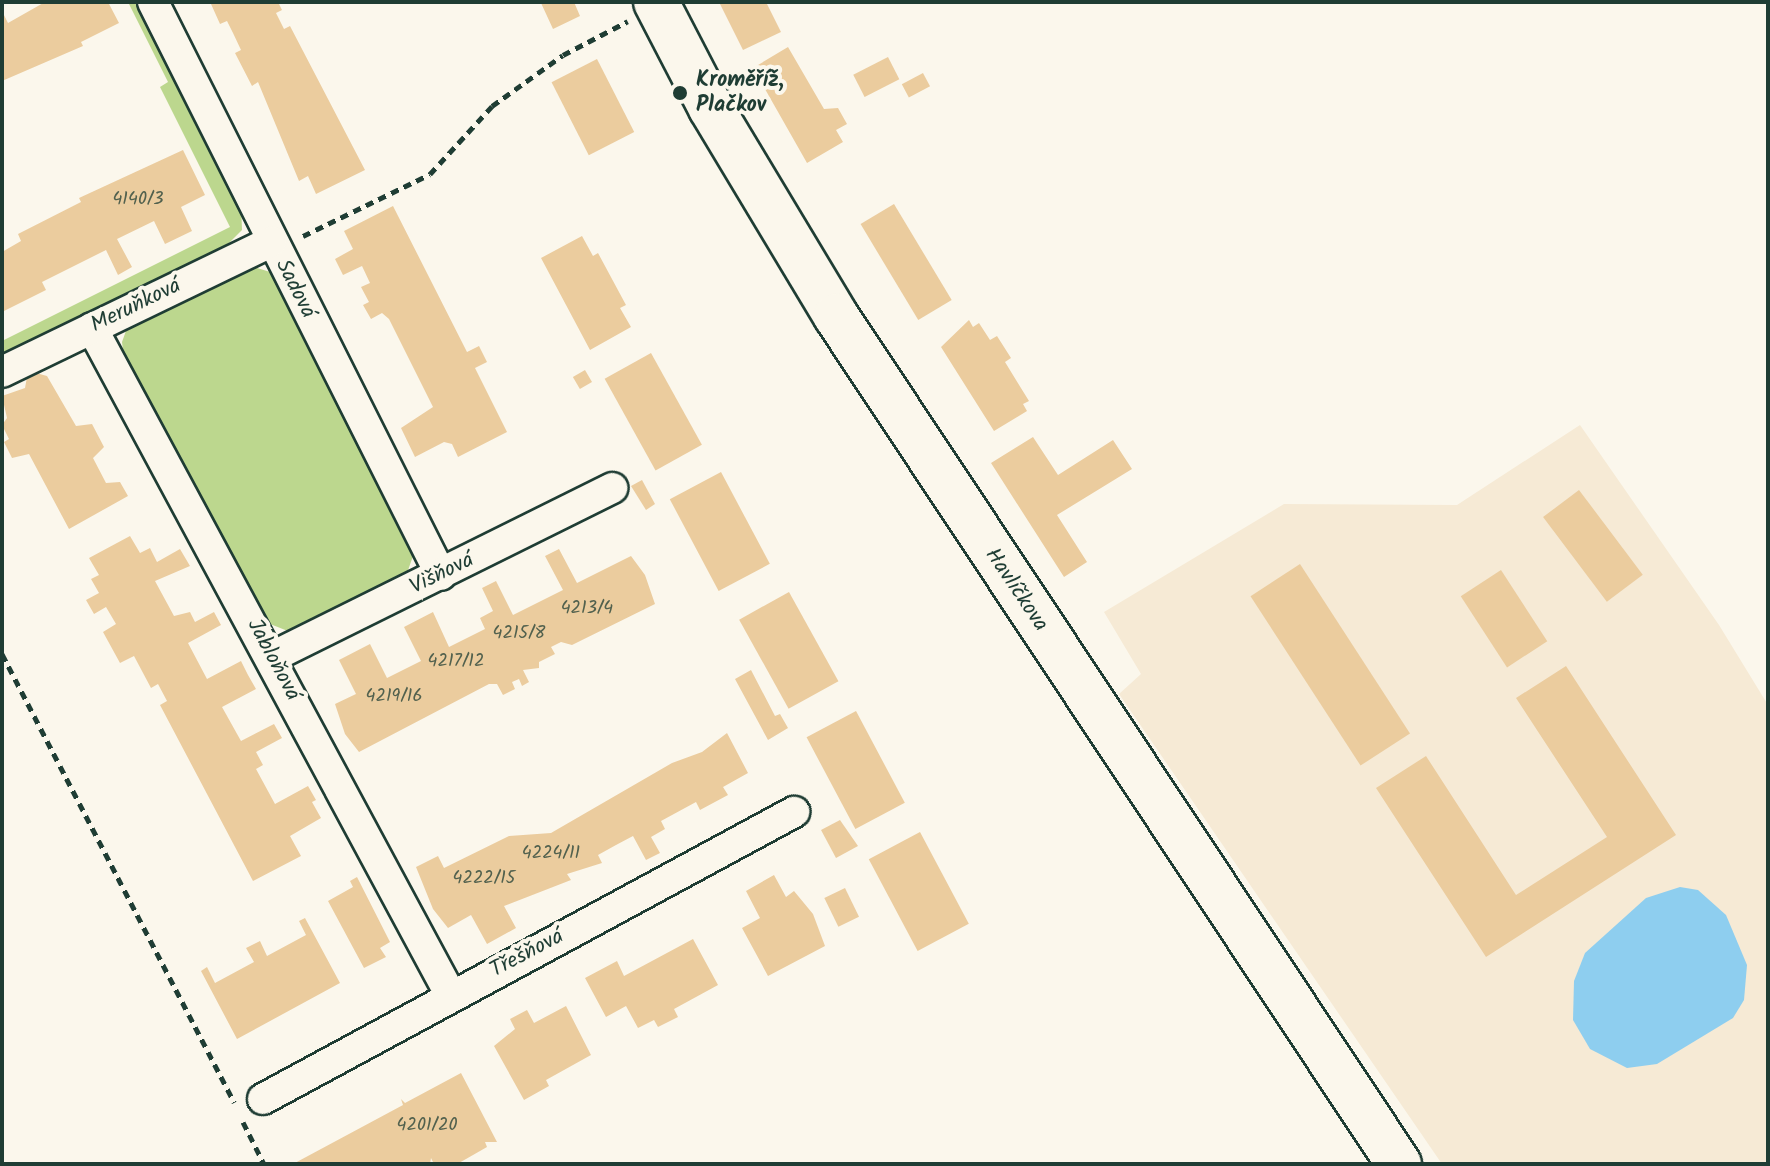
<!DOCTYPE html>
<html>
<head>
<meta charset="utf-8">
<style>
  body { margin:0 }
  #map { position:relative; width:1770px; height:1166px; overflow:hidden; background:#fbf7ec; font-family:Kalam,sans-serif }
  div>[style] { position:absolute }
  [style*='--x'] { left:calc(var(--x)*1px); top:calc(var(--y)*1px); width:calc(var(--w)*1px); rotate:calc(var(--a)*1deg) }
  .built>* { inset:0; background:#f6ead5 }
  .green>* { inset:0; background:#bcd78e }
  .water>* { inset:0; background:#8eceef }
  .building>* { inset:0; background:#ebcc9e; transform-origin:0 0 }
  .path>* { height:5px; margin-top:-2.5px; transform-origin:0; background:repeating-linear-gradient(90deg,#1f3d34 0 8px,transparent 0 14px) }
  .roads { filter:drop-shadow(2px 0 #1f3d34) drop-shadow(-2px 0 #1f3d34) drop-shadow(0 2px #1f3d34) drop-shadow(0 -2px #1f3d34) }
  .street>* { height:30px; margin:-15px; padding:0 15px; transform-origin:15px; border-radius:15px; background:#fbf7ec }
  .secondary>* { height:44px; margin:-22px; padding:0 22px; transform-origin:22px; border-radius:22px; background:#fbf7ec }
  .dots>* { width:22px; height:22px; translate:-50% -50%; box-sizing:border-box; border:4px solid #fbf7ec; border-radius:50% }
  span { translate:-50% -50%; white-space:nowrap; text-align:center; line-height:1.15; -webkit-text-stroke:8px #fbf7ec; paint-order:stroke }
  .number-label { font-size:18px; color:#52614e }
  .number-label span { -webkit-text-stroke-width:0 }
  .poi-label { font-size:22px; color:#1f3d34; font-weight:700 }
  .left { translate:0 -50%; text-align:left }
  .street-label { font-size:22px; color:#1f3d34 }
  .frame { position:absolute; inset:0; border:4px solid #1f3d34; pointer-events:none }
</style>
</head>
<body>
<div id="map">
  <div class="built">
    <div style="clip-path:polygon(1580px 425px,1719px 625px,1768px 705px,1768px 1164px,1442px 1164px,1119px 694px,1141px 674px,1104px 612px,1284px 504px,1457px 505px)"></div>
  </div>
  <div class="green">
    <div style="clip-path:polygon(128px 2px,140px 2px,241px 203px,242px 230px,222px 250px,2px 360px,2px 341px,230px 227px,160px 87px,168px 82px)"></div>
    <div style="clip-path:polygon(248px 265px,270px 272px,283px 286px,411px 536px,413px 556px,406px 576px,293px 633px,270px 624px,259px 612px,124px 359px,122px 342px,127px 328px)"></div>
  </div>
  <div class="water">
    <div style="clip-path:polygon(1680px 887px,1698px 890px,1726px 915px,1747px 965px,1744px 1000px,1733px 1018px,1657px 1064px,1627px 1068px,1590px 1049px,1573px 1020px,1574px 981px,1585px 953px,1646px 898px)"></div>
  </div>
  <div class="building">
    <div style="clip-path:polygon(45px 2px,108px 2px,119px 23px,81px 42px,83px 46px,2px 81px,2px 11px,8px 23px)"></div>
    <div style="clip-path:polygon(215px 2px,278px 2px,282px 10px,276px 13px,284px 29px,290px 26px,365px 170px,316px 194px,308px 176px,299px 181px,258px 82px,252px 86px,235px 53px,241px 50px,233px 33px,227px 21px,220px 24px,211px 4px)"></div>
    <div style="clip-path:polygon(534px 2px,574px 2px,580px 16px,553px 29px,541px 3px)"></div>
    <div style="clip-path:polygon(719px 2px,766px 2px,781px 32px,743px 50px)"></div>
    <div style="clip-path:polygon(788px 47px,824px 109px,838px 108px,847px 124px,836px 130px,843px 142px,807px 163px,753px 68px)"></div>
    <div style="left:888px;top:57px;width:25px;height:39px;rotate:63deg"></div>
    <div style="left:597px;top:59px;width:82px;height:51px;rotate:63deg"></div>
    <div style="left:923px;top:73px;width:15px;height:24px;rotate:62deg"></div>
    <div style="clip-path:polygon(183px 150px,205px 195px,181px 207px,192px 231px,165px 244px,154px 221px,117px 239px,132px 267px,118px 275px,106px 250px,42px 282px,46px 290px,2px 312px,2px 252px,21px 241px,18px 234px,81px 202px,79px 198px)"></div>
    <div style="left:894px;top:204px;width:112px;height:39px;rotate:59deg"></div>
    <div style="clip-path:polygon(393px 206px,467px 352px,479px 346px,487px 362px,475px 368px,507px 432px,458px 457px,452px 444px,444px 442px,415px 457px,401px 428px,433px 407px,389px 319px,382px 313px,371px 319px,363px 305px,369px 302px,361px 287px,370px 283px,362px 266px,343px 275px,335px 259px,353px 249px,344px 231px)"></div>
    <div style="clip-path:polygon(582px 236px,593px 256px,598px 253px,626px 305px,620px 308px,631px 327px,590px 350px,541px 258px)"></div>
    <div style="clip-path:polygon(969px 320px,973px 327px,979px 323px,990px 340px,997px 336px,1011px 358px,1005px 362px,1029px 401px,1023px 404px,1027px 411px,994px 431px,941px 347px)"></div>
    <div style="left:651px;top:353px;width:105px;height:53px;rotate:61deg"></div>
    <div style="left:585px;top:370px;width:14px;height:14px;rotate:60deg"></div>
    <div style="clip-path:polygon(36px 373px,47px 376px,76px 426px,92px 424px,104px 447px,93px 458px,106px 483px,120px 482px,128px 496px,69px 529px,29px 454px,12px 458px,4px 442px,9px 439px,2px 425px,7px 418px,2px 396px,25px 388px,27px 377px)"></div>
    <div style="clip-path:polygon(1033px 437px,1058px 475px,1113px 440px,1132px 469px,1057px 515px,1087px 562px,1064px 577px,991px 463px)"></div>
    <div style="left:721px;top:472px;width:104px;height:58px;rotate:62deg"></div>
    <div style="clip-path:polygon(642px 480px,655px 504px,646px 510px,631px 486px)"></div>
    <div style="left:1579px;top:490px;width:106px;height:45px;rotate:53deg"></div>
    <div style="clip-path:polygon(130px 536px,140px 553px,150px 548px,157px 562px,180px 549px,190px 566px,155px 581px,174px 616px,190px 612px,195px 622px,214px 612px,221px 625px,188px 643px,207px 679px,241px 661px,248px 675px,256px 689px,222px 707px,241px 741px,274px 724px,282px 738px,256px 752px,263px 765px,256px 769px,275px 804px,308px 786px,316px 800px,312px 802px,321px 818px,290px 836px,301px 856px,253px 881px,160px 705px,167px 701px,158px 684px,151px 688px,134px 656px,120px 663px,103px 632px,116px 624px,106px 607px,94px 614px,86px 600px,99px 593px,91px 579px,99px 575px,89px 558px)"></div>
    <div style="clip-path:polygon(559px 549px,577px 583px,631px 556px,645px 575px,655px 604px,572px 645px,561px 642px,551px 647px,555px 654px,539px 662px,539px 668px,523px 670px,529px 682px,522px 686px,519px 679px,512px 682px,515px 689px,503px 695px,497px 684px,489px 684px,359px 752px,345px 734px,335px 704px,356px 694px,339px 660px,370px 644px,387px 678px,421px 661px,404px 627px,433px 612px,449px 647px,485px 629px,480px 618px,493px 611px,482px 588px,496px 581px,513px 615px,563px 590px,545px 556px)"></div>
    <div style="left:1300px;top:564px;width:202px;height:59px;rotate:57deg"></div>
    <div style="left:1501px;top:570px;width:85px;height:48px;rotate:57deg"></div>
    <div style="left:789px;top:592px;width:102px;height:57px;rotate:61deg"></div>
    <div style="clip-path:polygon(1566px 666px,1676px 835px,1486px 957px,1376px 788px,1426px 756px,1516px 895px,1607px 837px,1516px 698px)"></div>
    <div style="clip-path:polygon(751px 670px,775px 716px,780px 714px,788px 728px,768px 740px,735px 679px)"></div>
    <div style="left:856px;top:711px;width:104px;height:56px;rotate:62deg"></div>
    <div style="clip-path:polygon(727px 733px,748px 773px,723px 787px,728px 795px,700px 810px,696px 802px,661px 821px,665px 829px,651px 837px,660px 853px,646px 860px,633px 836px,616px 845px,598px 855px,602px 863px,567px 874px,571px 880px,504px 906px,516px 928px,487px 944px,471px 915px,448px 928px,433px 909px,416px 867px,438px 856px,444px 868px,509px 836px,551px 833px,672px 763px,702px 752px)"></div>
    <div style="clip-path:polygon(840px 820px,858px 846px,836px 858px,821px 830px)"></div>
    <div style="left:920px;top:832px;width:104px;height:58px;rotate:62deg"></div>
    <div style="clip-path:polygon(774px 875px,786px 897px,794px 891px,813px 914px,825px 946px,768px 976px,742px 928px,760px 918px,746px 891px)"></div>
    <div style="clip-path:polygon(357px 877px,390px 942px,380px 948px,386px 957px,364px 968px,328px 901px,353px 887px,350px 881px)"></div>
    <div style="left:845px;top:888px;width:32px;height:23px;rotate:64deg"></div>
    <div style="clip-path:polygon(305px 918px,340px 983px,237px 1039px,201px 971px,207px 967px,215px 983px,254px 962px,246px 948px,260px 941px,267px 956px,306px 935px,299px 921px)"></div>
    <div style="clip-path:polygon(693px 939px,718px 985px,674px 1009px,678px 1017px,658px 1027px,654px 1020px,638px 1028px,626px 1006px,606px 1017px,585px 978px,617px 961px,624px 976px)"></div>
    <div style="clip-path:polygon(566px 1006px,591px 1055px,546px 1080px,549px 1086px,524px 1100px,494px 1046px,515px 1029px,510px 1019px,527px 1010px,534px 1023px)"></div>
    <div style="clip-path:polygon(461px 1073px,497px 1142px,485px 1142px,487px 1147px,466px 1159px,457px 1164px,434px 1164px,431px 1158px,430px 1164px,293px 1164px,403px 1105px,401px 1099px,405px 1103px)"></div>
  </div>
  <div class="path">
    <div style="--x:303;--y:236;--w:141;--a:-26"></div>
    <div style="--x:430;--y:174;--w:92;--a:-47.6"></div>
    <div style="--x:492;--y:106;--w:87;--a:-35.7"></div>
    <div style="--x:563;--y:55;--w:73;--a:-27.6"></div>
    <div style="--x:2;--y:654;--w:505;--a:62.62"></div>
    <div style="--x:243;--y:1122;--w:47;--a:63.4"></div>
  </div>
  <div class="roads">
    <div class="street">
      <div style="--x:153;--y:2;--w:641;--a:63.32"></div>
      <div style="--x:92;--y:328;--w:756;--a:61.74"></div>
      <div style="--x:2;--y:372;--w:299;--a:-25.8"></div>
      <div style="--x:272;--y:657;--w:380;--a:-26.4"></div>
      <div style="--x:263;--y:1099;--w:604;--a:-28.39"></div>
    </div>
    <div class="secondary">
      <div style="--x:656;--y:2;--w:119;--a:62.6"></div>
      <div style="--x:711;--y:108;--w:243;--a:59"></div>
      <div style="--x:836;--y:316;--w:1018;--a:56.42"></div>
    </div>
  </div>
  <div class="dots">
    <div style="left:680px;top:93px;background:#1f3d34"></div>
  </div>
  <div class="number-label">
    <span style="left:138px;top:200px">4140/3</span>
    <span style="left:587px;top:609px">4213/4</span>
    <span style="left:519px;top:634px">4215/8</span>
    <span style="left:456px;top:662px">4217/12</span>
    <span style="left:394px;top:697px">4219/16</span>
    <span style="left:551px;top:854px">4224/11</span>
    <span style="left:484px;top:879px">4222/15</span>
    <span style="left:427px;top:1126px">4201/20</span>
  </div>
  <div class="poi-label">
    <span class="left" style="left:696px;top:93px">Kroměříž,<br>Plačkov</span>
  </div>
  <div class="street-label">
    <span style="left:295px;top:289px;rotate:63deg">Sadová</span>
    <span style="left:136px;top:306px;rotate:-26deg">Meruňková</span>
    <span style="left:442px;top:574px;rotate:-26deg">Višňová</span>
    <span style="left:1016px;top:590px;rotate:56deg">Havlíčkova</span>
    <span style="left:273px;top:660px;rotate:62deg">Jabloňová</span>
    <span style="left:527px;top:954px;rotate:-28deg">Třešňová</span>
  </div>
  <div class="frame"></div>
</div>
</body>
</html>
